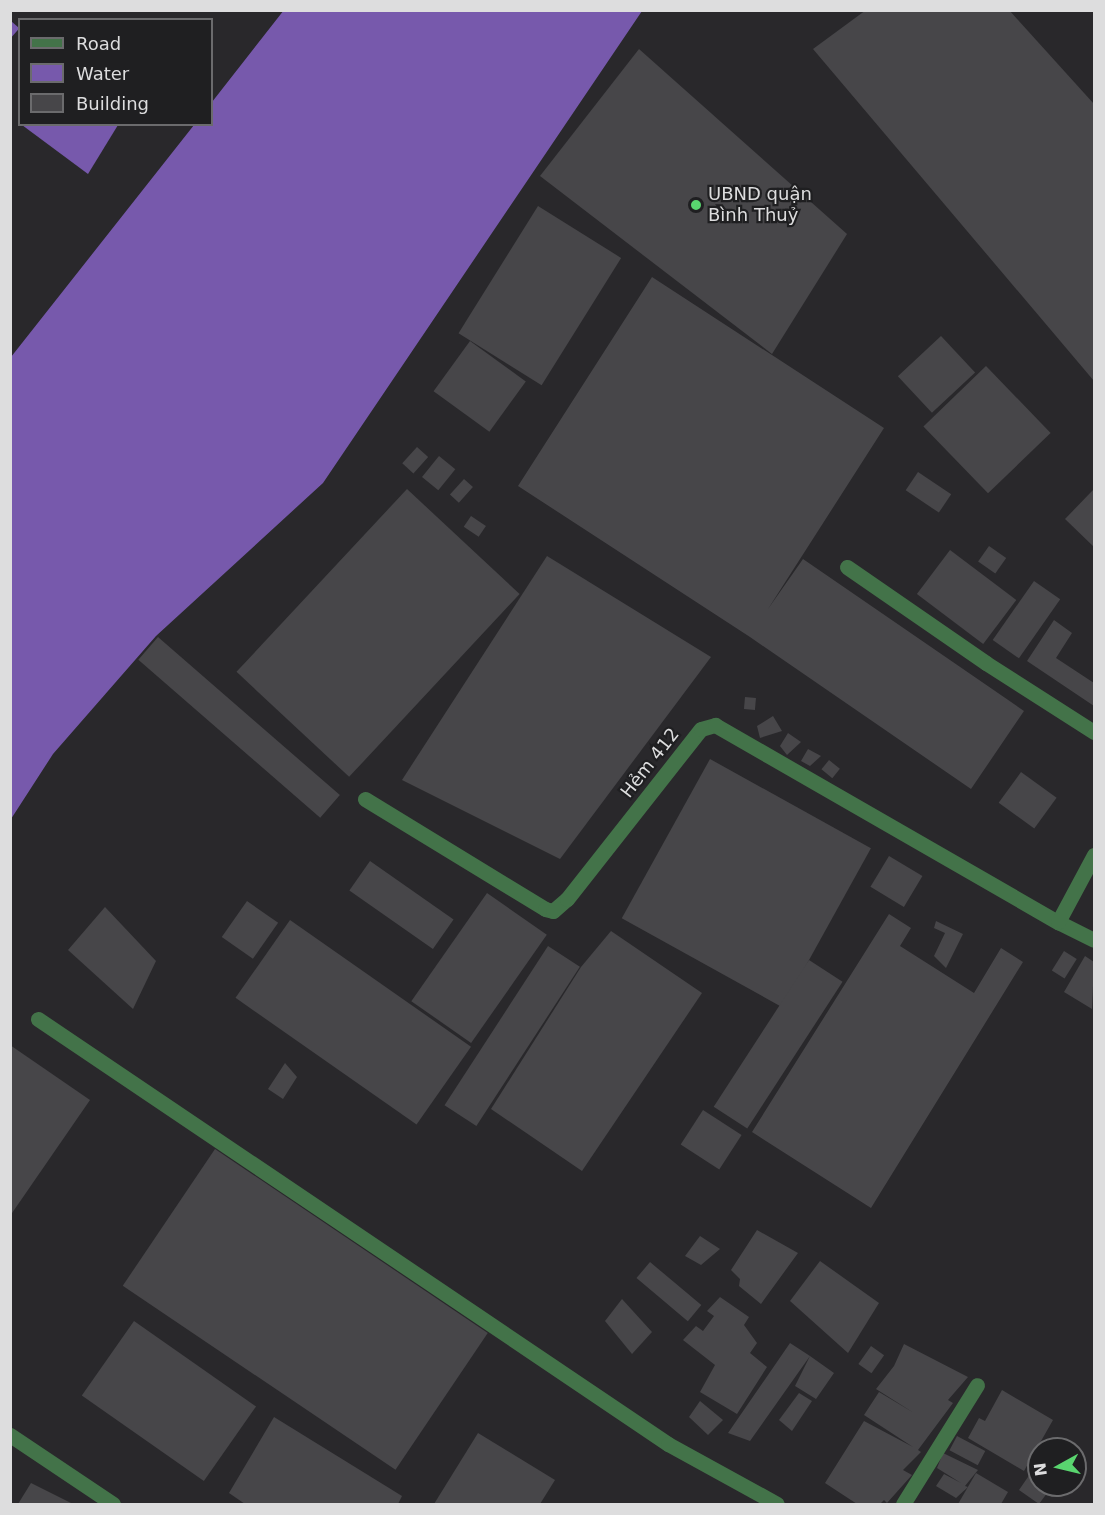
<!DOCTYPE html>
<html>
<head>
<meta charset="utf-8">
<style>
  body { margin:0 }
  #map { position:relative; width:1105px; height:1515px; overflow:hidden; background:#29282b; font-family:"DejaVu Sans",sans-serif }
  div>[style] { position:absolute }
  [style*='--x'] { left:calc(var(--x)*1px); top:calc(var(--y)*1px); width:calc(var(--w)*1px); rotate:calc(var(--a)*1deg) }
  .water>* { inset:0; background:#7759ac; transform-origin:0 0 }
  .building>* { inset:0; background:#474649; transform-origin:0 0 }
  .minor>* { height:15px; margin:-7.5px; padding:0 7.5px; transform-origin:7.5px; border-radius:7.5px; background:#437349 }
  .dots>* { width:16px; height:16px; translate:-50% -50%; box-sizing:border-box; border:3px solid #1f1f21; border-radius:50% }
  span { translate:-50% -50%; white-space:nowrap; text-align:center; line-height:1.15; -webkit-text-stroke:4.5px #1f1f21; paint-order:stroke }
  .poi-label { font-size:18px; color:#ddddde }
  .left { translate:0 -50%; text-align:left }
  .street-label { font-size:18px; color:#ddddde }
  .frame { position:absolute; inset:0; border:12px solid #ddddde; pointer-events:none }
  .legend { position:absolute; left:18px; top:18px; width:195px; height:108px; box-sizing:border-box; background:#1f1f21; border:2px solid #6b6b6d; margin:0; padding:8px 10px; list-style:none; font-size:18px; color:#ddddde }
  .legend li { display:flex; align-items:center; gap:12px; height:30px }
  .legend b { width:30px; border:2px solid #6b6b6d }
  .north { position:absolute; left:1027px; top:1437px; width:60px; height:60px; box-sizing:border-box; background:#1f1f21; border:2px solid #6b6b6d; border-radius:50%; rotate:262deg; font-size:16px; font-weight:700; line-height:24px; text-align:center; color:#ddddde }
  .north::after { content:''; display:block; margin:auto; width:21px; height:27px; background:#59d56f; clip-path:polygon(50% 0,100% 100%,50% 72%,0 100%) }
</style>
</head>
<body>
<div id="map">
  <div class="water">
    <div style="clip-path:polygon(284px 10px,642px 11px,323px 483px,156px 636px,53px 754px,11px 819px,11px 357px,194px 125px,212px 124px,212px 102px)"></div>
    <div style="left:11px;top:21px;width:11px;height:95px;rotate:41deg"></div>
    <div style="clip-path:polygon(22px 125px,118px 125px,88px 174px)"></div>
  </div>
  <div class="building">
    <div style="clip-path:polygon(866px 10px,1009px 10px,1094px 104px,1094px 381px,813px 49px)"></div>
    <div style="clip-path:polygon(639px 49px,847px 234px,772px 354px,540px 176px)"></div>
    <div style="left:538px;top:206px;width:98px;height:150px;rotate:32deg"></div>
    <div style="clip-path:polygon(652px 277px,884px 428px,768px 609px,803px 559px,1024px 711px,971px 789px,750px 637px,518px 486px)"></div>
    <div style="left:941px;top:336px;width:50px;height:59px;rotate:47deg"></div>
    <div style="left:470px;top:341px;width:69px;height:62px;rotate:36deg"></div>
    <div style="left:986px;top:366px;width:93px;height:87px;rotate:46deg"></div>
    <div style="left:417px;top:447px;width:15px;height:22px;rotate:42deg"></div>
    <div style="left:439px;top:456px;width:21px;height:27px;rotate:39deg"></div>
    <div style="left:918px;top:472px;width:40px;height:22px;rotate:34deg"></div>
    <div style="left:464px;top:479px;width:12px;height:21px;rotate:42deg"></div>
    <div style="left:407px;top:489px;width:154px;height:250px;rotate:43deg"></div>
    <div style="clip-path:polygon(1093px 490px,1094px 492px,1094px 547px,1065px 519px)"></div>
    <div style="left:471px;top:516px;width:18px;height:13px;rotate:34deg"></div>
    <div style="left:989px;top:546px;width:21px;height:19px;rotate:35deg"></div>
    <div style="left:950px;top:550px;width:83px;height:55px;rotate:37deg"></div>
    <div style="clip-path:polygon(547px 556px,711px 657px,560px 859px,402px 780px)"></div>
    <div style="left:1034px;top:581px;width:32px;height:72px;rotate:35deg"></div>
    <div style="clip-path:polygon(1054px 620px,1072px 633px,1056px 658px,1094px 683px,1094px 706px,1027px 661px)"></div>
    <div style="left:158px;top:637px;width:241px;height:30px;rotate:41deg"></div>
    <div style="left:745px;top:697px;width:11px;height:12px;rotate:5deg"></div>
    <div style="clip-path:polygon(773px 716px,782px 731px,760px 738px,757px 726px)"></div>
    <div style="clip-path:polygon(788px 733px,801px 742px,787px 755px,780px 746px)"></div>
    <div style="clip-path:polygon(808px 749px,821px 756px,810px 766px,801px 761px)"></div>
    <div style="left:710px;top:759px;width:184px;height:182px;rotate:29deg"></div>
    <div style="left:829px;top:760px;width:14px;height:12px;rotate:39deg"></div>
    <div style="left:1021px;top:772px;width:44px;height:38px;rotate:36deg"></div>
    <div style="left:889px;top:856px;width:39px;height:36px;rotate:31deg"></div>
    <div style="left:370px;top:861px;width:102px;height:36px;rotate:35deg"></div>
    <div style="left:487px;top:893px;width:73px;height:132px;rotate:35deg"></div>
    <div style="left:247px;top:901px;width:38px;height:44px;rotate:35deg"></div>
    <div style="clip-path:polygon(105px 907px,156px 961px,133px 1009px,68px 950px)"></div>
    <div style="clip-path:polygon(889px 914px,911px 928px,900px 946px,974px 993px,1001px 948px,1023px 962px,871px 1208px,752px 1132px)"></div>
    <div style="left:290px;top:920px;width:221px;height:95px;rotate:35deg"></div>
    <div style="clip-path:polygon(936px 921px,963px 934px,946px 968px,934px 956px,945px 933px,934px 928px)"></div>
    <div style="clip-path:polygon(611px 931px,702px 993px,582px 1171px,491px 1109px,581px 967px)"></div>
    <div style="left:548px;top:946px;width:38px;height:190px;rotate:33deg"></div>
    <div style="left:1064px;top:951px;width:15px;height:23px;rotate:32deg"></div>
    <div style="clip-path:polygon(1085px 956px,1094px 962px,1092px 1009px,1064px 992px)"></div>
    <div style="left:809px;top:960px;width:40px;height:175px;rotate:33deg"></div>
    <div style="clip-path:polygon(10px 1045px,90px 1100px,10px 1216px)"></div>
    <div style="clip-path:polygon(285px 1063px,297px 1077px,283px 1099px,268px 1089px)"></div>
    <div style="left:703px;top:1110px;width:46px;height:41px;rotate:33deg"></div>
    <div style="left:215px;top:1149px;width:329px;height:165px;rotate:34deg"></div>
    <div style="clip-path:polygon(757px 1230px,798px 1253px,761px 1304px,739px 1286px,740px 1279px,731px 1270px)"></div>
    <div style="clip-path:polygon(700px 1236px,720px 1249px,701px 1265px,685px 1256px)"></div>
    <div style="clip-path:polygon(820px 1261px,879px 1303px,848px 1353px,790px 1301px)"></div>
    <div style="left:650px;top:1262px;width:67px;height:21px;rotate:40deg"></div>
    <div style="clip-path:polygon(720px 1297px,749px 1317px,744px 1325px,757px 1343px,750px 1353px,767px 1367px,737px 1414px,700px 1392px,715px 1365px,683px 1340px,696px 1326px,703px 1331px,714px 1316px,707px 1311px)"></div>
    <div style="clip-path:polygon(622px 1299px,652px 1332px,632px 1354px,605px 1321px)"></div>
    <div style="left:134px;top:1321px;width:149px;height:91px;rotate:35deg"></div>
    <div style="clip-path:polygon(790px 1343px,810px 1356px,834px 1373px,816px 1399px,795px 1386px,810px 1356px,750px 1441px,728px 1433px)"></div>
    <div style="clip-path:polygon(904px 1344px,968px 1377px,948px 1400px,953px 1403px,918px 1450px,921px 1452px,903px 1470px,912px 1475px,887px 1503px,884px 1500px,880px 1504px,857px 1504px,825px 1483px,864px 1421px,913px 1447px,864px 1415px,879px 1392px,914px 1413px,876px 1389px,894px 1366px)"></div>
    <div style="left:871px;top:1346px;width:16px;height:22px;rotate:35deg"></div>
    <div style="clip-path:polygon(1002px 1390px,1053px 1420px,1024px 1471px,968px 1438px,979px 1418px,985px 1421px)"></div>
    <div style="clip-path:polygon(799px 1393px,812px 1401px,792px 1431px,779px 1420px)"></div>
    <div style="clip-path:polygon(700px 1401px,723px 1420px,708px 1435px,689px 1417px)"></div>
    <div style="clip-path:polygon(274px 1417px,402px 1496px,398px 1504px,245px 1504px,229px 1493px)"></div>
    <div style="clip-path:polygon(478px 1433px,555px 1480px,540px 1504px,434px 1504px)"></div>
    <div style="left:957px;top:1436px;width:32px;height:16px;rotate:28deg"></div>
    <div style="clip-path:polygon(943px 1453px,978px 1470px,965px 1486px,968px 1487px,956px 1498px,936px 1486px,944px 1474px,961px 1483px,937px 1468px)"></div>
    <div style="clip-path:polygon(1039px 1461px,1039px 1485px,1053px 1485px,1039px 1504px,1019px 1490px)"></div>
    <div style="clip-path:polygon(976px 1473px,1008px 1492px,1001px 1504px,958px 1504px)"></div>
    <div style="clip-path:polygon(31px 1483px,73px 1504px,18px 1504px)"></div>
  </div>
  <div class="minor">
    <div style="--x:847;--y:567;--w:169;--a:34.6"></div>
    <div style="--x:986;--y:663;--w:128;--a:32.6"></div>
    <div style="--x:365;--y:799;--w:211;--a:31.4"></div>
    <div style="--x:545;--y:909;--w:8;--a:14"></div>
    <div style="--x:553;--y:911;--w:18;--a:-41"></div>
    <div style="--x:567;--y:899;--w:216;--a:-51.8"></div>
    <div style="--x:701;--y:729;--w:15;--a:-16"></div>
    <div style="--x:715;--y:725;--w:396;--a:29.9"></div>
    <div style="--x:1058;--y:922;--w:40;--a:26.6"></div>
    <div style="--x:1058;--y:922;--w:76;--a:-61.8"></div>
    <div style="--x:38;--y:1019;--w:760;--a:34"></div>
    <div style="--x:668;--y:1444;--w:124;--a:28.8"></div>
    <div style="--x:10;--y:1435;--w:124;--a:33.8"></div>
    <div style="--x:903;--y:1504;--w:140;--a:-58.1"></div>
  </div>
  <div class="dots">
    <div style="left:696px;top:205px;background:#59d56f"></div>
  </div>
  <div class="poi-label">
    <span class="left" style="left:708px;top:205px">UBND quận<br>Bình Thuỷ</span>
  </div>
  <div class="street-label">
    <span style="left:650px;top:763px;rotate:-52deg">Hẻm 412</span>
  </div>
  <div class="frame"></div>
  <ul class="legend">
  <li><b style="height:8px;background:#437349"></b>Road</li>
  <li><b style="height:16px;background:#7759ac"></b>Water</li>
  <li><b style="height:16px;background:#474649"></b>Building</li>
  </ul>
  <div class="north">N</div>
</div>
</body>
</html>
